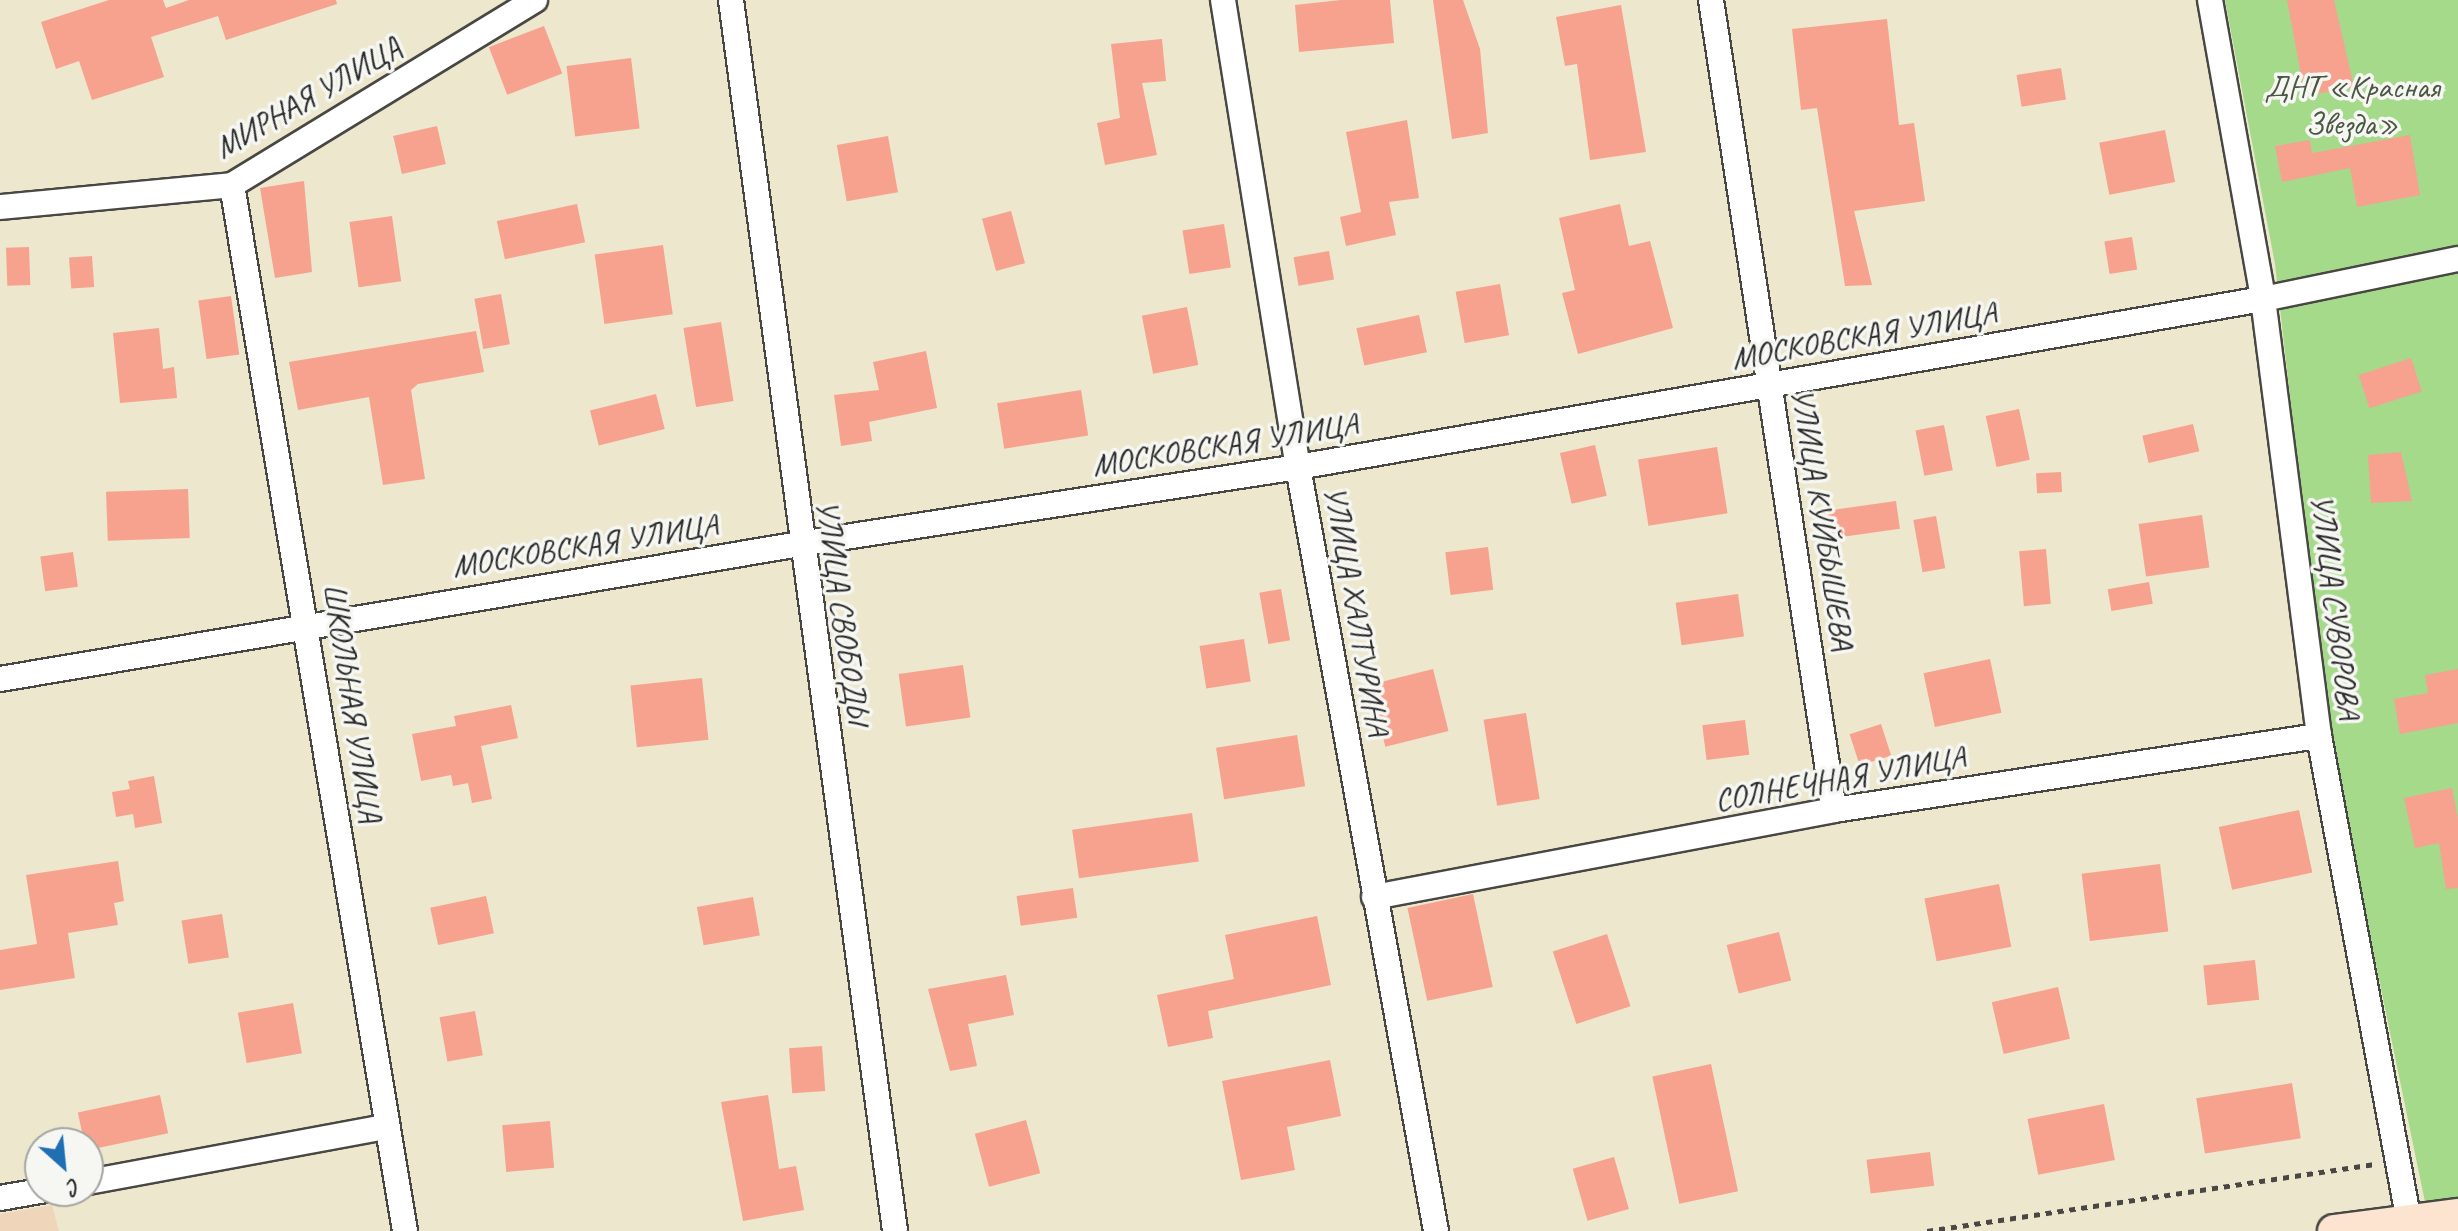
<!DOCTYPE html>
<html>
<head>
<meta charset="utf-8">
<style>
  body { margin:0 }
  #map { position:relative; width:2458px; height:1231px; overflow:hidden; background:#ece7cd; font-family:Caveat,sans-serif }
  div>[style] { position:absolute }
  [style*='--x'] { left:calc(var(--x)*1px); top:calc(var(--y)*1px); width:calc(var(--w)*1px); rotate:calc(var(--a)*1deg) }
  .built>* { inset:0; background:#efd6bb }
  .green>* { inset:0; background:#a5da8b }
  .building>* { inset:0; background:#f6a28e; transform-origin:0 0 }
  .path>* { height:5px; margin-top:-2.5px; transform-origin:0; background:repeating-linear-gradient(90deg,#484743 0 6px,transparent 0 12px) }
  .roads { filter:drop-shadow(2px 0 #484743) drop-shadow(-2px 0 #484743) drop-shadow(0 2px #484743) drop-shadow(0 -2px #484743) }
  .street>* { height:24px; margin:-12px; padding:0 12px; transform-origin:12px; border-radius:12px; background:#fff }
  .secondary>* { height:32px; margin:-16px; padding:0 16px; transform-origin:16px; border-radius:16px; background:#fde4d1 }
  span { translate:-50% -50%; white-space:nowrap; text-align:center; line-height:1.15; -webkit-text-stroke:7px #f6f6f2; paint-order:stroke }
  .park-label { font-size:32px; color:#4a5743 }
  .street-label { font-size:32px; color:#2b2b2b }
  .north { position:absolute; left:24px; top:1127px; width:80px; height:80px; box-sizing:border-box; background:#f6f6f2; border:2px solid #a5a5a2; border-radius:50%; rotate:153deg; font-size:22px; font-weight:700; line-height:32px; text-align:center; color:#2b2b2b }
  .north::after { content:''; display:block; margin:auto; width:28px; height:36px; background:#1f6fb2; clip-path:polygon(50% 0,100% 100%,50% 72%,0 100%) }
</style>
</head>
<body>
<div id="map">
  <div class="built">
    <div style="clip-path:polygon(52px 1205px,59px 1231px,0 1231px,0 1214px)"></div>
  </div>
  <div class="green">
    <div style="clip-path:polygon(2225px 0,2458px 0,2458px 1198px,2425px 1202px,2328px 732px,2275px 264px)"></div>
  </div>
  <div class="building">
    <div style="clip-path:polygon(109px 0,163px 0,166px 8px,189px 0,336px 0,337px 4px,226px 40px,218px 16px,151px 37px,164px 77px,92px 100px,79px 61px,56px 69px,41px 22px)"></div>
    <div style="clip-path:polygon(1341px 0,1390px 0,1394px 43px,1299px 52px,1295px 5px)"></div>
    <div style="clip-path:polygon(1433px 0,1463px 0,1480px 49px,1488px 133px,1452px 139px)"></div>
    <div style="clip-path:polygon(2287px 0,2334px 0,2354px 87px,2305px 96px)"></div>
    <div style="clip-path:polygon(1621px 5px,1646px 152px,1590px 160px,1577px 64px,1565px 66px,1556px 17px)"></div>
    <div style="clip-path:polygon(1887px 19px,1899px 125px,1914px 123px,1925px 201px,1854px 211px,1872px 285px,1845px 286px,1817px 108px,1801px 110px,1792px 29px)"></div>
    <div style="left:544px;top:26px;width:51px;height:59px;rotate:69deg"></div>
    <div style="clip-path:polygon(1162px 39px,1166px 81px,1142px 83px,1157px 155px,1105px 165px,1097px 123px,1120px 118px,1111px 44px)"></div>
    <div style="left:631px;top:58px;width:71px;height:65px;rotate:83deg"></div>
    <div style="left:2061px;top:68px;width:32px;height:45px;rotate:81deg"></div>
    <div style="clip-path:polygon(1407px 120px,1419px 198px,1389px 202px,1396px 235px,1346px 246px,1340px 217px,1361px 212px,1346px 132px)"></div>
    <div style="left:437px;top:126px;width:39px;height:45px;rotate:77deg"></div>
    <div style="left:2165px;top:130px;width:53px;height:67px;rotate:79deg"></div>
    <div style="clip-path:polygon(2410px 135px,2420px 195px,2357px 207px,2350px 168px,2282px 182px,2275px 146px,2310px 140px,2312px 153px)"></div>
    <div style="left:888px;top:136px;width:57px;height:52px;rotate:80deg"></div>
    <div style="clip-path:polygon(304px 181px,312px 272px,275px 278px,260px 188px)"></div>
    <div style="left:577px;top:204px;width:39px;height:82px;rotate:78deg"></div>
    <div style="clip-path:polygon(1620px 204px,1629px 246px,1650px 241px,1673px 328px,1578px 354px,1562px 293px,1575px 290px,1559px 218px)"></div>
    <div style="left:1011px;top:211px;width:54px;height:30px;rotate:75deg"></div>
    <div style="left:392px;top:216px;width:66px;height:43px;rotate:82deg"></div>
    <div style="left:1224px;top:224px;width:44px;height:42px;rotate:81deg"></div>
    <div style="left:2132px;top:237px;width:33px;height:28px;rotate:81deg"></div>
    <div style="left:663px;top:245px;width:70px;height:69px;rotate:82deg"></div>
    <div style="left:29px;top:247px;width:38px;height:23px;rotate:88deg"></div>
    <div style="left:1329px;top:251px;width:29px;height:36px;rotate:80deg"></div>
    <div style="left:92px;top:256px;width:31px;height:23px;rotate:86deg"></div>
    <div style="left:1500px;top:284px;width:52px;height:45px;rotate:80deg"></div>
    <div style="left:501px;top:294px;width:51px;height:27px;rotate:80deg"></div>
    <div style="left:231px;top:296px;width:59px;height:33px;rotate:82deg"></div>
    <div style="left:1187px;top:307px;width:59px;height:46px;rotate:79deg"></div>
    <div style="left:1419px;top:315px;width:38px;height:64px;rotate:78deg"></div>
    <div style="left:721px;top:322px;width:80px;height:38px;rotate:81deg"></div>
    <div style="clip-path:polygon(159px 328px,163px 369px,174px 367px,177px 398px,120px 403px,113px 333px)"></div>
    <div style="clip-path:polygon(476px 331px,484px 372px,418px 384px,411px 390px,425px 479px,383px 485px,369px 397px,298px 410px,289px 362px)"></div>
    <div style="clip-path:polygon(926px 351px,937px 408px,869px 422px,872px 441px,841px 446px,834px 395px,879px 390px,873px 362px)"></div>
    <div style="left:2411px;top:358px;width:35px;height:55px;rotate:72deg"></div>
    <div style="left:1081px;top:390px;width:46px;height:85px;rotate:81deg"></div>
    <div style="left:656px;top:394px;width:36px;height:68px;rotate:76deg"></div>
    <div style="left:2019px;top:409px;width:52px;height:34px;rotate:78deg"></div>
    <div style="left:2193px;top:424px;width:28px;height:52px;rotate:77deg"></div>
    <div style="left:1944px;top:425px;width:46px;height:29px;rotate:79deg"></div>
    <div style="left:1595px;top:445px;width:52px;height:36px;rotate:77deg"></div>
    <div style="left:1717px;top:447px;width:67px;height:80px;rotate:81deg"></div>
    <div style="clip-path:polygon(2401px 452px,2412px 501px,2371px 503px,2368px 455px)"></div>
    <div style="left:2061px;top:472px;width:20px;height:25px;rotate:87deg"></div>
    <div style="left:188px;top:489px;width:49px;height:82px;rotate:88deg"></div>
    <div style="left:1896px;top:501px;width:28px;height:74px;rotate:82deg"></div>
    <div style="left:2202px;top:515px;width:53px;height:64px;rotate:82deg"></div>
    <div style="left:1936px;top:516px;width:53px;height:23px;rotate:80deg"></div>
    <div style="left:1488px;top:547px;width:43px;height:43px;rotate:83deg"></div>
    <div style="left:2046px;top:549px;width:55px;height:27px;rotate:85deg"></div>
    <div style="left:73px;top:552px;width:35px;height:33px;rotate:82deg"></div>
    <div style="left:2149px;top:582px;width:22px;height:42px;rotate:80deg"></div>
    <div style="left:1281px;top:589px;width:52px;height:22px;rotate:80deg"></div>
    <div style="left:1738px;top:594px;width:43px;height:63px;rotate:82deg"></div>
    <div style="left:1244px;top:639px;width:43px;height:45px;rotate:81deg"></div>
    <div style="left:1990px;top:659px;width:55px;height:68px;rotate:78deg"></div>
    <div style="left:963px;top:665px;width:53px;height:65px;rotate:82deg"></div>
    <div style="left:1433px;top:669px;width:64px;height:65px;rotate:76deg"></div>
    <div style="clip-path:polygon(2458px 669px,2458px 723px,2400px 734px,2394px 699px,2428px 693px,2425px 675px)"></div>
    <div style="left:702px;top:678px;width:62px;height:72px;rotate:84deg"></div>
    <div style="clip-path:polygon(511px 705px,518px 738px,481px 746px,492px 799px,472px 803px,468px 783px,453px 786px,451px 775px,421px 781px,412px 734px,456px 726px,454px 716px)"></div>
    <div style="left:1526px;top:713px;width:87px;height:43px;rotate:81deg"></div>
    <div style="left:1745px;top:720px;width:35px;height:43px;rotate:83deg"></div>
    <div style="left:1881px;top:724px;width:33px;height:33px;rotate:72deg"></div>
    <div style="left:1297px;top:735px;width:52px;height:82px;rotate:81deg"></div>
    <div style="clip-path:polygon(154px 776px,162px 823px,135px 828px,133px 814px,116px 817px,112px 792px,130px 789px,128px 781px)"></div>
    <div style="clip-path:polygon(2452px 788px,2458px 819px,2458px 888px,2446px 889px,2439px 843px,2415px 848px,2404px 798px)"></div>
    <div style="left:2299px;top:810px;width:64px;height:82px;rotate:78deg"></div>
    <div style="left:1192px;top:813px;width:49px;height:121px;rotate:82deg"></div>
    <div style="clip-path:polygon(118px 861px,124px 901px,114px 903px,118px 925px,68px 933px,75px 978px,0 990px,0 950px,37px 944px,26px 875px)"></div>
    <div style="left:2160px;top:864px;width:68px;height:79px;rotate:83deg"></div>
    <div style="left:1999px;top:884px;width:64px;height:76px;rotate:79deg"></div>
    <div style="left:1073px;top:888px;width:30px;height:57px;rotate:82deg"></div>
    <div style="left:1473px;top:894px;width:95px;height:67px;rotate:78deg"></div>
    <div style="left:486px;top:896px;width:38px;height:57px;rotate:78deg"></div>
    <div style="left:753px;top:897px;width:39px;height:57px;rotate:80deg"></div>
    <div style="left:222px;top:914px;width:44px;height:41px;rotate:81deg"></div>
    <div style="clip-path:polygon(1317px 916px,1331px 985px,1208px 1011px,1213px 1038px,1168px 1047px,1157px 995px,1234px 979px,1225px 935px)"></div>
    <div style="left:1779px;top:932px;width:50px;height:54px;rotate:76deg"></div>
    <div style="left:1607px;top:934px;width:76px;height:57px;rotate:72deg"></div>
    <div style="left:2255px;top:960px;width:40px;height:52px;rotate:84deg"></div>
    <div style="clip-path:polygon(1006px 975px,1014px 1015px,968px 1024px,977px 1066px,950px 1071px,928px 989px)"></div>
    <div style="left:2058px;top:987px;width:53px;height:68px;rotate:77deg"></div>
    <div style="left:293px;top:1003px;width:51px;height:56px;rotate:80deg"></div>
    <div style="left:475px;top:1011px;width:45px;height:36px;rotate:80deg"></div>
    <div style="left:822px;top:1046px;width:45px;height:33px;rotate:86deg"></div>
    <div style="clip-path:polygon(1330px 1060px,1341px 1116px,1287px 1127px,1295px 1170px,1241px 1180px,1222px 1081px)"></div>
    <div style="left:1711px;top:1064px;width:130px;height:60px;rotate:78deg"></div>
    <div style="left:2292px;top:1083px;width:56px;height:97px;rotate:81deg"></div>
    <div style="left:160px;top:1095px;width:39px;height:84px;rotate:78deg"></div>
    <div style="clip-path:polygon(768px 1095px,779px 1169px,796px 1166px,804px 1210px,743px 1221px,721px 1102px)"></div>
    <div style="left:2104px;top:1104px;width:57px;height:78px;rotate:79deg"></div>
    <div style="left:1026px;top:1120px;width:55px;height:53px;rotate:75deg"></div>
    <div style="left:550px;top:1121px;width:47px;height:48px;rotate:85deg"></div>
    <div style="left:1930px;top:1152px;width:34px;height:64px;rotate:83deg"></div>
    <div style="left:1614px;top:1157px;width:54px;height:43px;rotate:74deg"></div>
  </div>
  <div class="path">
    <div style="--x:1927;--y:1231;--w:453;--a:-8.5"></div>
  </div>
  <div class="roads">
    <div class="street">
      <div style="--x:731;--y:0;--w:1242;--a:82.41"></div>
      <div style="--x:1223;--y:0;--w:473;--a:80.9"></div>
      <div style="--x:1298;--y:467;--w:776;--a:79.76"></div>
      <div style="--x:1711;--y:0;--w:819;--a:81.37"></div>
      <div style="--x:2210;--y:0;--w:304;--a:79.9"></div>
      <div style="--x:2263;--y:299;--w:441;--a:82.7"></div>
      <div style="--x:2319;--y:736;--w:492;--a:79.5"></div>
      <div style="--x:232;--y:185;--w:1060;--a:80.61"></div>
      <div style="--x:0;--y:207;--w:233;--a:-5.4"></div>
      <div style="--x:232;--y:185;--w:355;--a:-31.4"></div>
      <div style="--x:0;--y:679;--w:811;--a:-9.58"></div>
      <div style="--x:800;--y:544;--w:504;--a:-8.79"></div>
      <div style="--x:1298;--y:467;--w:980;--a:-9.88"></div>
      <div style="--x:2263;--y:299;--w:199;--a:-11.6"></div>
      <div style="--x:1374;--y:897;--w:468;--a:-10.7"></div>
      <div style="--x:1834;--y:810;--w:491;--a:-8.7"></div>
      <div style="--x:88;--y:1182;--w:303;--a:-10.5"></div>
      <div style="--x:0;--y:1198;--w:41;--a:-9.9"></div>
    </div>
    <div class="secondary">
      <div style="--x:2334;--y:1231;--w:125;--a:-7.4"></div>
    </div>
  </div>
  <div class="park-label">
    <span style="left:2352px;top:106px">ДНТ «Красная<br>Звезда»</span>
  </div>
  <div class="street-label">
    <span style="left:308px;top:98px;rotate:-30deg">МИРНАЯ УЛИЦА</span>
    <span style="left:1864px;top:336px;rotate:-10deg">МОСКОВСКАЯ УЛИЦА</span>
    <span style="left:1225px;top:445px;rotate:-9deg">МОСКОВСКАЯ УЛИЦА</span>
    <span style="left:1822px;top:519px;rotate:81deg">УЛИЦА КУЙБЫШЕВА</span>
    <span style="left:585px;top:546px;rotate:-9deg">МОСКОВСКАЯ УЛИЦА</span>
    <span style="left:2335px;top:607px;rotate:83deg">УЛИЦА СУВОРОВА</span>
    <span style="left:1356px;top:611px;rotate:80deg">УЛИЦА ХАЛТУРИНА</span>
    <span style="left:842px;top:612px;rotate:82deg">УЛИЦА СВОБОДЫ</span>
    <span style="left:352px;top:703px;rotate:81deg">ШКОЛЬНАЯ УЛИЦА</span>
    <span style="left:1840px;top:779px;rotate:-10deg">СОЛНЕЧНАЯ УЛИЦА</span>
  </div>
  <div class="north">С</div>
</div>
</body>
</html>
